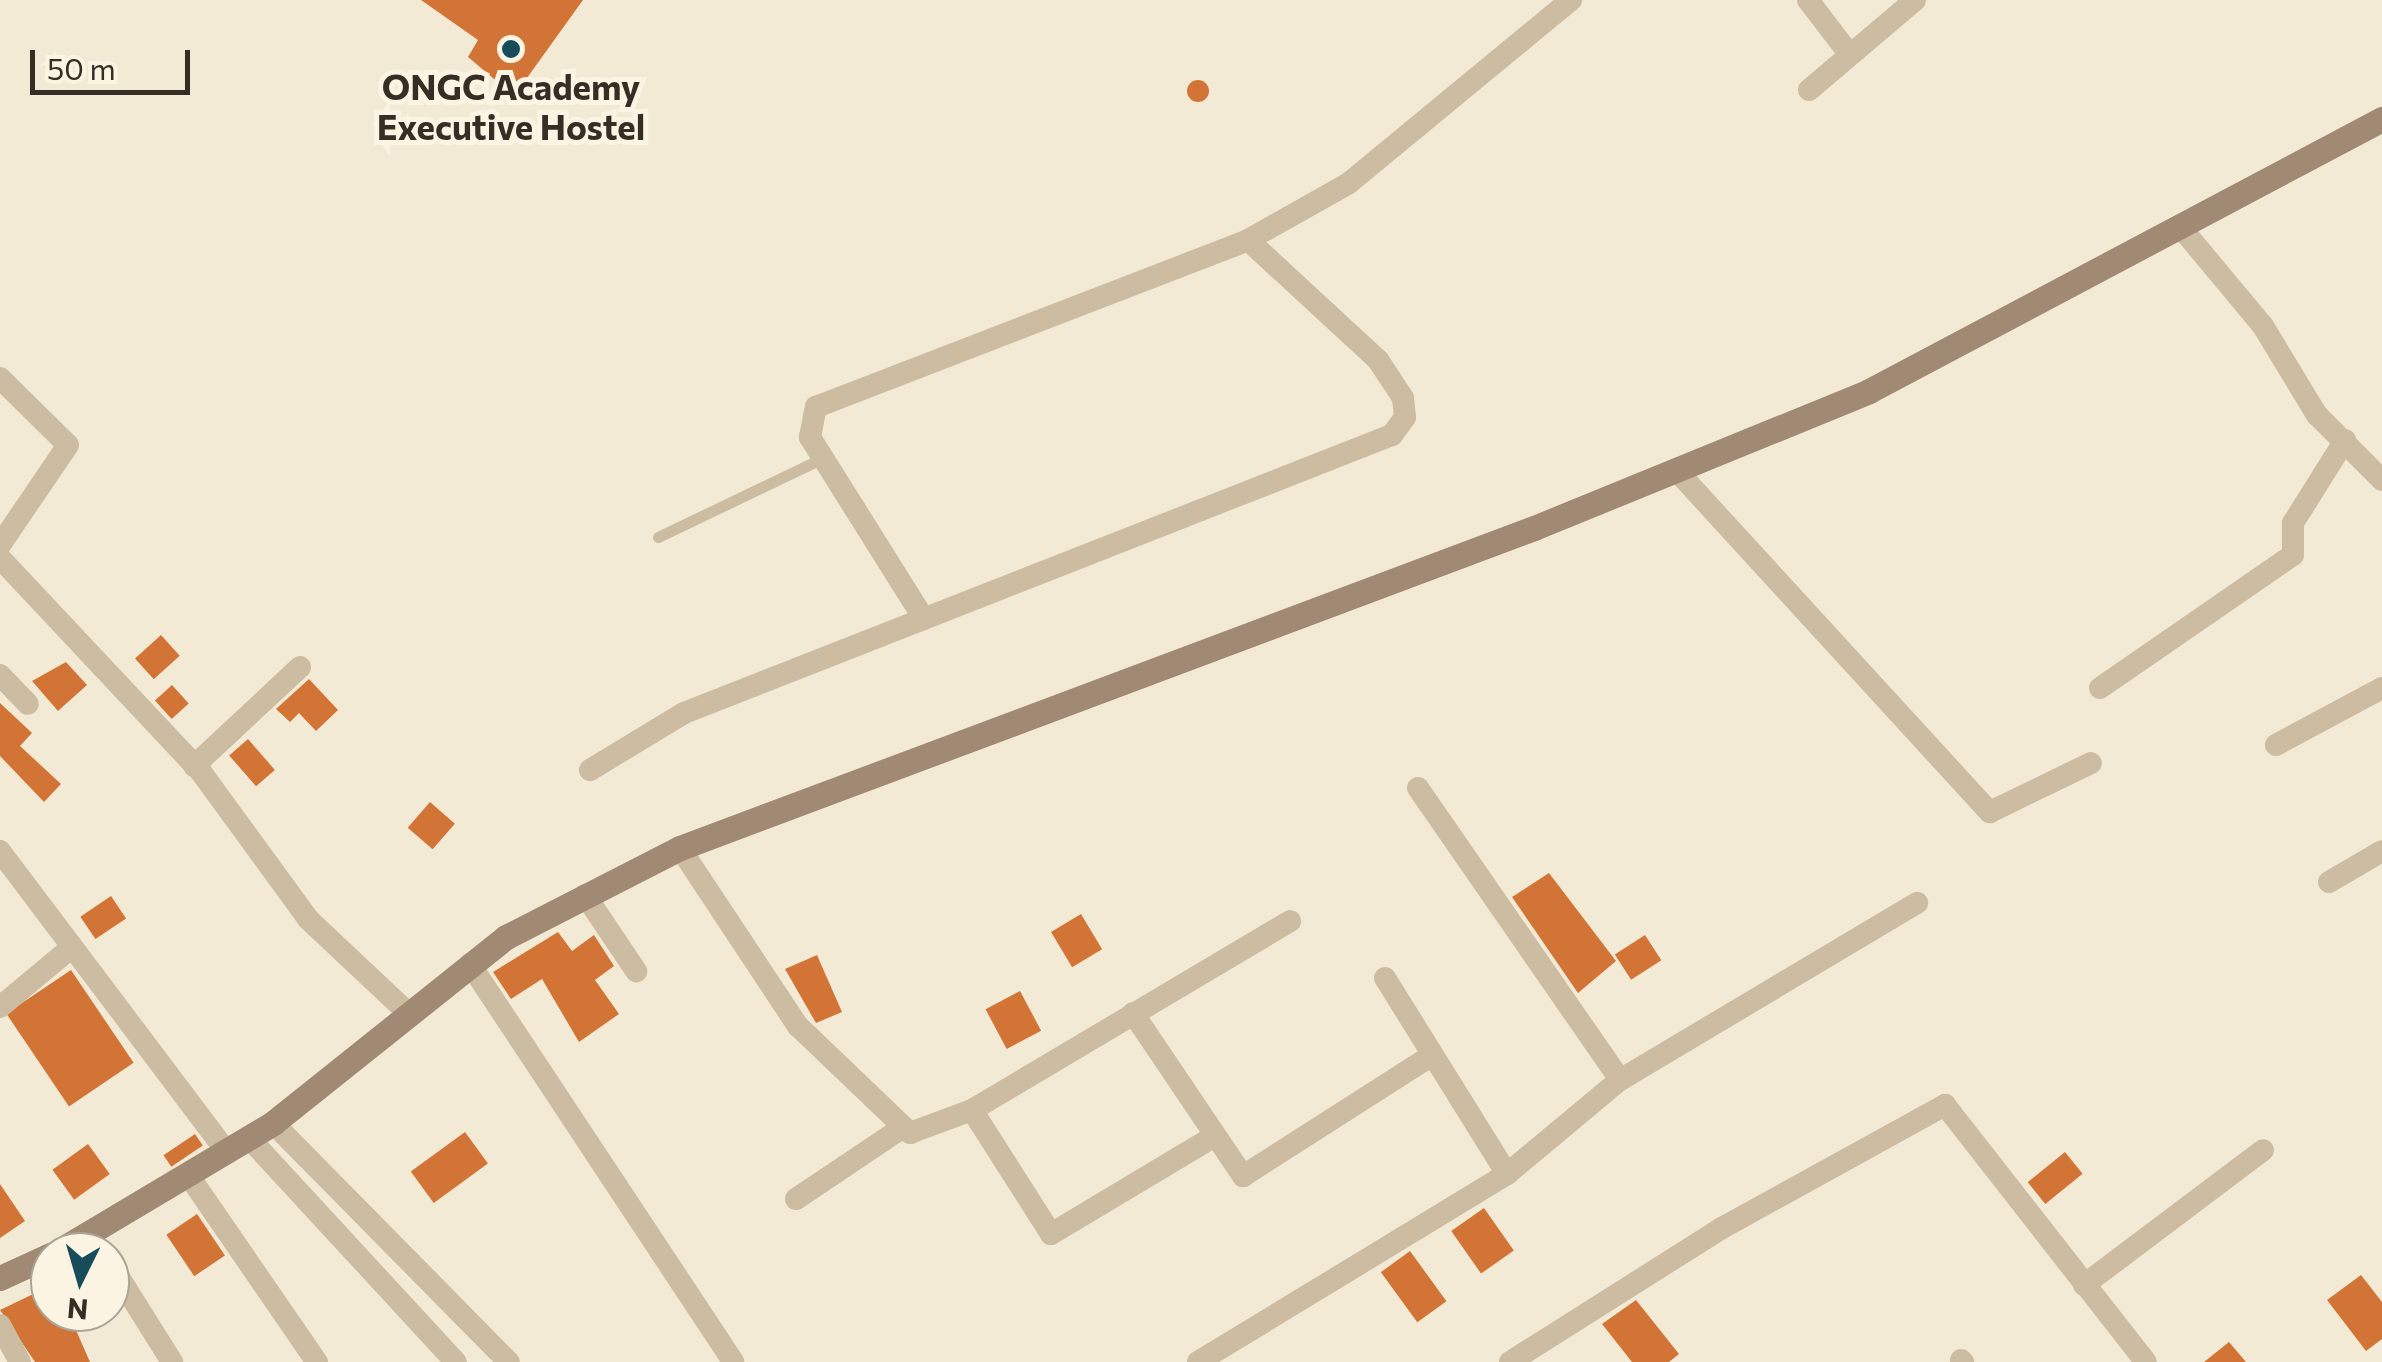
<!DOCTYPE html>
<html>
<head>
<meta charset="utf-8">
<style>
  body { margin:0 }
  #map { position:relative; width:2382px; height:1362px; overflow:hidden; background:#f3ead6; font-family:Commissioner,sans-serif }
  div>[style] { position:absolute }
  [style*='--x'] { left:calc(var(--x)*1px); top:calc(var(--y)*1px); width:calc(var(--w)*1px); rotate:calc(var(--a)*1deg) }
  .building>* { inset:0; background:#d27436; transform-origin:0 0 }
  .round { border-radius:50% }
  .lane>* { height:11px; margin:-5.5px; padding:0 5.5px; transform-origin:5.5px; border-radius:5.5px; background:#ccbca1 }
  .street>* { height:22px; margin:-11px; padding:0 11px; transform-origin:11px; border-radius:11px; background:#ccbca1 }
  .secondary>* { height:25px; margin:-12.5px; padding:0 12.5px; transform-origin:12.5px; border-radius:12.5px; background:#a08a73 }
  .dots>* { width:28px; height:28px; translate:-50% -50%; box-sizing:border-box; border:5px solid #fbf4e3; border-radius:50% }
  span { translate:-50% -50%; white-space:nowrap; text-align:center; line-height:1.15; -webkit-text-stroke:10px #fbf4e3; paint-order:stroke }
  .poi-label { font-size:35px; color:#362d25; font-weight:700 }
  .north { position:absolute; left:30px; top:1232px; width:100px; height:100px; box-sizing:border-box; background:#fbf4e3; border:2px solid #aca497; border-radius:50%; rotate:185deg; font-size:28px; font-weight:700; line-height:40px; text-align:center; color:#362d25 }
  .north::after { content:''; display:block; margin:auto; width:35px; height:45px; background:#174c5b; clip-path:polygon(50% 0,100% 100%,50% 72%,0 100%) }
  .scale { position:absolute; left:30px; top:50px; width:160px; height:45px; box-sizing:border-box; border:5px solid #362d25; border-top:0; padding-left:12px; font-size:30px; line-height:35px; white-space:nowrap; color:#362d25; -webkit-text-stroke:8px #fbf4e3; paint-order:stroke }
</style>
</head>
<body>
<div id="map">
  <div class="building">
    <div style="clip-path:polygon(421px 0,583px 0,514px 96px,468px 57px,478px 40px)"></div>
    <div class="round" style="left:1187px;top:80px;width:22px;height:22px"></div>
    <div style="left:161px;top:635px;width:28px;height:35px;rotate:48deg"></div>
    <div style="clip-path:polygon(66px 662px,87px 685px,58px 711px,32px 681px)"></div>
    <div style="clip-path:polygon(309px 679px,338px 710px,316px 731px,299px 713px,290px 722px,276px 709px)"></div>
    <div style="left:172px;top:685px;width:25px;height:23px;rotate:48deg"></div>
    <div style="clip-path:polygon(0 703px,32px 733px,20px 746px,61px 784px,44px 802px,0 756px)"></div>
    <div style="left:248px;top:739px;width:41px;height:25px;rotate:49deg"></div>
    <div style="left:430px;top:802px;width:33px;height:34px;rotate:41deg"></div>
    <div style="clip-path:polygon(1549px 873px,1616px 961px,1578px 993px,1512px 897px)"></div>
    <div style="left:111px;top:896px;width:27px;height:37px;rotate:56deg"></div>
    <div style="left:1081px;top:914px;width:41px;height:35px;rotate:59deg"></div>
    <div style="clip-path:polygon(558px 932px,572px 951px,594px 935px,614px 966px,595px 980px,619px 1014px,579px 1042px,542px 979px,511px 999px,493px 972px)"></div>
    <div style="left:1645px;top:935px;width:30px;height:36px;rotate:57deg"></div>
    <div style="clip-path:polygon(817px 955px,842px 1012px,816px 1023px,785px 969px)"></div>
    <div style="left:71px;top:970px;width:112px;height:78px;rotate:56deg"></div>
    <div style="left:1020px;top:991px;width:45px;height:39px;rotate:62deg"></div>
    <div style="left:465px;top:1132px;width:39px;height:67px;rotate:54deg"></div>
    <div style="left:195px;top:1134px;width:14px;height:38px;rotate:56deg"></div>
    <div style="left:88px;top:1144px;width:37px;height:44px;rotate:54deg"></div>
    <div style="left:2065px;top:1152px;width:28px;height:48px;rotate:51deg"></div>
    <div style="clip-path:polygon(0 1184px,25px 1221px,0 1238px)"></div>
    <div style="left:1484px;top:1208px;width:52px;height:40px;rotate:55deg"></div>
    <div style="left:197px;top:1214px;width:50px;height:37px;rotate:56deg"></div>
    <div style="left:1410px;top:1251px;width:62px;height:36px;rotate:54deg"></div>
    <div style="clip-path:polygon(2361px 1275px,2382px 1302px,2382px 1339px,2366px 1351px,2327px 1300px)"></div>
    <div style="clip-path:polygon(50px 1286px,50px 1312px,68px 1312px,90px 1362px,35px 1362px,0 1310px)"></div>
    <div style="clip-path:polygon(1636px 1300px,1679px 1354px,1669px 1362px,1632px 1362px,1602px 1324px)"></div>
    <div style="clip-path:polygon(2229px 1342px,2246px 1362px,2204px 1362px)"></div>
  </div>
  <div class="lane">
    <div style="--x:658;--y:537;--w:183;--a:-25.6"></div>
  </div>
  <div class="street">
    <div style="--x:1808;--y:0;--w:64;--a:52.6"></div>
    <div style="--x:1809;--y:90;--w:139;--a:-40.3"></div>
    <div style="--x:2183;--y:230;--w:125;--a:50.2"></div>
    <div style="--x:2263;--y:326;--w:104;--a:58.8"></div>
    <div style="--x:2317;--y:415;--w:92;--a:45"></div>
    <div style="--x:0;--y:378;--w:95;--a:44.6"></div>
    <div style="--x:68;--y:445;--w:121;--a:124.2"></div>
    <div style="--x:1677;--y:471;--w:463;--a:47.5"></div>
    <div style="--x:1990;--y:812;--w:112;--a:-25.9"></div>
    <div style="--x:0;--y:558;--w:294;--a:46.8"></div>
    <div style="--x:201;--y:772;--w:182;--a:53.9"></div>
    <div style="--x:308;--y:919;--w:139;--a:43.2"></div>
    <div style="--x:924;--y:619;--w:215;--a:-122.1"></div>
    <div style="--x:810;--y:437;--w:31;--a:-79"></div>
    <div style="--x:816;--y:407;--w:463;--a:-21.1"></div>
    <div style="--x:1248;--y:240;--w:116;--a:-29.4"></div>
    <div style="--x:1349;--y:183;--w:288;--a:-39.5"></div>
    <div style="--x:0;--y:675;--w:40;--a:46"></div>
    <div style="--x:2100;--y:688;--w:234;--a:-34.6"></div>
    <div style="--x:2293;--y:555;--w:32;--a:-90"></div>
    <div style="--x:2293;--y:523;--w:98;--a:-57.9"></div>
    <div style="--x:2276;--y:745;--w:120;--a:-28.3"></div>
    <div style="--x:194;--y:766;--w:145;--a:-43"></div>
    <div style="--x:590;--y:770;--w:110;--a:-31.2"></div>
    <div style="--x:684;--y:713;--w:761;--a:-21.44"></div>
    <div style="--x:1392;--y:435;--w:22;--a:-54"></div>
    <div style="--x:1405;--y:417;--w:19;--a:-96"></div>
    <div style="--x:1403;--y:398;--w:45;--a:-123.3"></div>
    <div style="--x:1378;--y:360;--w:177;--a:-137.3"></div>
    <div style="--x:1418;--y:788;--w:355;--a:55.3"></div>
    <div style="--x:680;--y:848;--w:214;--a:56.5"></div>
    <div style="--x:798;--y:1026;--w:155;--a:43.7"></div>
    <div style="--x:910;--y:1133;--w:66;--a:-20.4"></div>
    <div style="--x:972;--y:1110;--w:370;--a:-30.7"></div>
    <div style="--x:0;--y:851;--w:377;--a:53"></div>
    <div style="--x:2329;--y:882;--w:61;--a:-30.3"></div>
    <div style="--x:585;--y:895;--w:92;--a:56.1"></div>
    <div style="--x:470;--y:964;--w:477;--a:56.5"></div>
    <div style="--x:1385;--y:978;--w:231;--a:58.1"></div>
    <div style="--x:0;--y:1007;--w:94;--a:-39.8"></div>
    <div style="--x:1133;--y:1013;--w:197;--a:56"></div>
    <div style="--x:1243;--y:1176;--w:221;--a:-32.6"></div>
    <div style="--x:972;--y:1110;--w:147;--a:57.5"></div>
    <div style="--x:1051;--y:1234;--w:185;--a:-30.9"></div>
    <div style="--x:273;--y:1123;--w:336;--a:45.4"></div>
    <div style="--x:249;--y:1138;--w:305;--a:47.3"></div>
    <div style="--x:189;--y:1176;--w:226;--a:55.5"></div>
    <div style="--x:796;--y:1199;--w:125;--a:-33.9"></div>
    <div style="--x:110;--y:1263;--w:117;--a:57.9"></div>
    <div style="--x:2084;--y:1285;--w:224;--a:-37"></div>
    <div style="--x:0;--y:1325;--w:42;--a:61.6"></div>
    <div style="--x:1961;--y:1360;--w:3;--a:45"></div>
    <div style="--x:1198;--y:1362;--w:362;--a:-31.3"></div>
    <div style="--x:1507;--y:1174;--w:147;--a:-39.8"></div>
    <div style="--x:1620;--y:1080;--w:346;--a:-30.8"></div>
    <div style="--x:1510;--y:1362;--w:251;--a:-32.3"></div>
    <div style="--x:1722;--y:1228;--w:255;--a:-28.9"></div>
    <div style="--x:1945;--y:1105;--w:326;--a:52"></div>
  </div>
  <div class="secondary">
    <div style="--x:57;--y:1252;--w:252;--a:-30.8"></div>
    <div style="--x:273;--y:1123;--w:298;--a:-38.6"></div>
    <div style="--x:506;--y:937;--w:195;--a:-27.1"></div>
    <div style="--x:680;--y:848;--w:912;--a:-20.54"></div>
    <div style="--x:1534;--y:528;--w:362;--a:-22.2"></div>
    <div style="--x:1869;--y:391;--w:581;--a:-27.93"></div>
    <div style="--x:0;--y:1278;--w:55;--a:-24.7"></div>
  </div>
  <div class="dots">
    <div style="left:511px;top:49px;background:#174c5b"></div>
  </div>
  <div class="poi-label">
    <span style="left:511px;top:106px">ONGC Academy<br>Executive Hostel</span>
  </div>
  <div class="north">N</div>
  <div class="scale">50 m</div>
</div>
</body>
</html>
